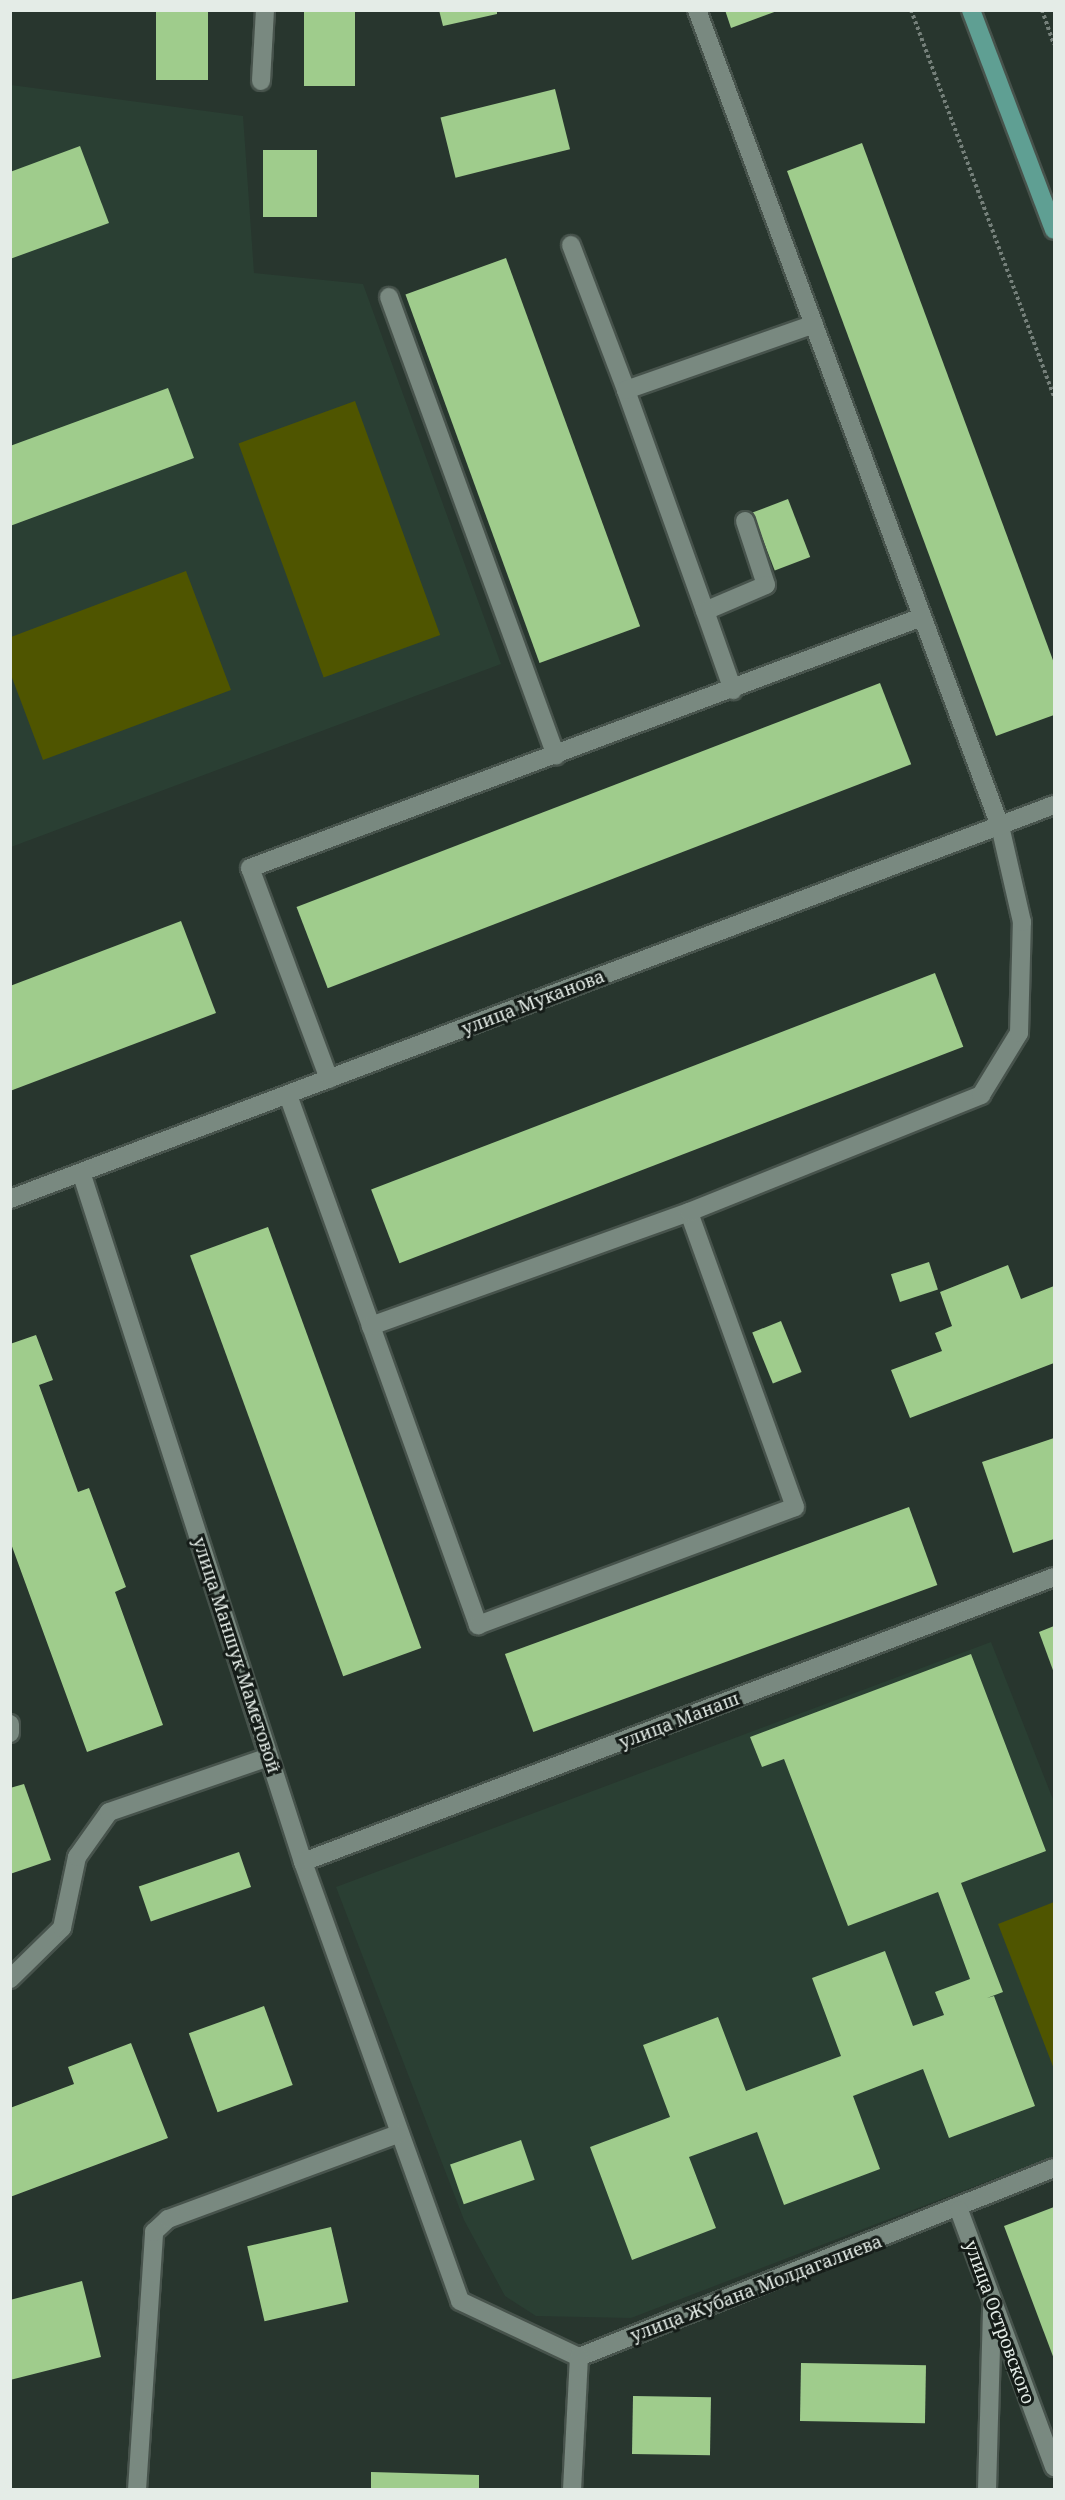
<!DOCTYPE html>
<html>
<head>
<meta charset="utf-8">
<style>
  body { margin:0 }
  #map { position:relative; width:1065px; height:2500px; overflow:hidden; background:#28362e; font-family:"Noto Serif",serif }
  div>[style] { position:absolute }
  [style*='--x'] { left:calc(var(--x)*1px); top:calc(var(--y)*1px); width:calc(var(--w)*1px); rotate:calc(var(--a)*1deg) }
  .built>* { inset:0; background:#2a3f33 }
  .green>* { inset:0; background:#4f5500; transform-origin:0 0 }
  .building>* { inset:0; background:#9fcc8c; transform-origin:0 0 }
  .path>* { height:4px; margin-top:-2px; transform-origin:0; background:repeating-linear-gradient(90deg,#75807a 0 3px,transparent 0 6px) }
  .roads { filter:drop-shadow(2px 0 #47534c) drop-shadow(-2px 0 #47534c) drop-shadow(0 2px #47534c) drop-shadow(0 -2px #47534c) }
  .lane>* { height:18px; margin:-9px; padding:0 9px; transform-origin:9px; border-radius:9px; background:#798980 }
  .street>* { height:18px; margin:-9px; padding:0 9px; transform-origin:9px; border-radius:9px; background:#798980 }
  .primary>* { height:18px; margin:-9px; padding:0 9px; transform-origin:9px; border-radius:9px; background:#5f9f93 }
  span { translate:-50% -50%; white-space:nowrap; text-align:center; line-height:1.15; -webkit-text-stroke:6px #151c18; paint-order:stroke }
  .street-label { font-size:18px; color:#e4ece7 }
  .frame { position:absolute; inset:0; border:12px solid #e4ece7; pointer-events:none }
</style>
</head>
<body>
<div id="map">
  <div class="built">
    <div style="clip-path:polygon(11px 85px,243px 116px,254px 273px,363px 284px,501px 664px,11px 847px)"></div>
    <div style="clip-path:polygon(991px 1642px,1054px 1802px,1054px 2156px,631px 2318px,536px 2316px,505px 2296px,464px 2220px,336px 1887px)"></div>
  </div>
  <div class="green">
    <div style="left:355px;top:401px;width:249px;height:124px;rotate:70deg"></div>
    <div style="clip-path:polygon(186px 571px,231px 690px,43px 760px,11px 675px,11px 637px)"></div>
    <div style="clip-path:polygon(1054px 1902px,1054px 2069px,998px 1924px)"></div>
  </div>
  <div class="building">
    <div style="left:156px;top:10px;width:52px;height:70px"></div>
    <div style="left:304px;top:10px;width:51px;height:76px"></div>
    <div style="clip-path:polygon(439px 10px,497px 10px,497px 14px,443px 26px)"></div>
    <div style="clip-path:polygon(725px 10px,777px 10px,777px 11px,731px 28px)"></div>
    <div style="left:555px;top:89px;width:62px;height:118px;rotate:76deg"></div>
    <div style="clip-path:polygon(862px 143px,1054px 663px,1054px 715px,996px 736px,787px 171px)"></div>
    <div style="clip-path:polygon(80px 146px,109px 223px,10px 259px,10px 172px)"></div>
    <div style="left:263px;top:150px;width:54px;height:67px"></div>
    <div style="left:506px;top:258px;width:392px;height:107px;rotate:70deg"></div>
    <div style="clip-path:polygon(168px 388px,194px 458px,10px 526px,10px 446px)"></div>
    <div style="left:788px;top:499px;width:62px;height:38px;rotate:69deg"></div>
    <div style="left:880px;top:683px;width:87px;height:625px;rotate:69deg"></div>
    <div style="clip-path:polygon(181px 921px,216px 1013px,10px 1091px,10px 986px)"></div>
    <div style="left:935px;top:973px;width:79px;height:604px;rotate:69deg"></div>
    <div style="left:268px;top:1227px;width:448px;height:83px;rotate:70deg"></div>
    <div style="left:929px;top:1262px;width:29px;height:40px;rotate:72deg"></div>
    <div style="clip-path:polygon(1008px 1265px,1021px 1299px,1054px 1286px,1054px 1363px,910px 1418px,891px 1370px,942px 1351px,935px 1333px,952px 1326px,940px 1292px)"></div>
    <div style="left:781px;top:1321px;width:55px;height:31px;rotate:68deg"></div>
    <div style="clip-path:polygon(36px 1335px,53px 1380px,39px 1385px,78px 1492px,89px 1488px,126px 1587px,115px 1592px,163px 1725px,87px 1752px,10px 1541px,10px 1344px)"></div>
    <div style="clip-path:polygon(1054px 1438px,1054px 1539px,1013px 1553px,982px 1462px)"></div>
    <div style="left:909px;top:1507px;width:83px;height:430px;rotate:70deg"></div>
    <div style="clip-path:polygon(1054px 1626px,1054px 1673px,1039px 1632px)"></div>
    <div style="clip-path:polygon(971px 1654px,1046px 1851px,961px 1883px,1003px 1992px,987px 1998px,994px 1996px,1035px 2106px,949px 2138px,923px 2069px,853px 2096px,880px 2169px,784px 2205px,757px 2132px,689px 2157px,716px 2228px,632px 2260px,590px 2147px,670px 2117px,643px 2045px,718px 2017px,746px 2091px,841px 2056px,812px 1978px,885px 1951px,913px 2026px,944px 2015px,935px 1992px,970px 1979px,938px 1892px,848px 1926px,784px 1759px,762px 1767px,750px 1737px)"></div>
    <div style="clip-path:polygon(24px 1784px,51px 1860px,10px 1874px,10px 1788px)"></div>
    <div style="left:239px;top:1852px;width:37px;height:106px;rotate:71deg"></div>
    <div style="left:264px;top:2006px;width:84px;height:80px;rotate:70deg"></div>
    <div style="clip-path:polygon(131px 2043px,168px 2138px,10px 2197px,10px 2108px,74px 2084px,68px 2067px)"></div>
    <div style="left:521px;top:2140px;width:42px;height:75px;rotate:71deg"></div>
    <div style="clip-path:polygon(1054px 2207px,1054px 2359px,1004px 2226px)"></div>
    <div style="left:331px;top:2227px;width:77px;height:86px;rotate:77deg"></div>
    <div style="clip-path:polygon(82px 2281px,101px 2357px,10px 2380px,10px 2300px)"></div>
    <div style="left:801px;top:2363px;width:125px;height:58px;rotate:1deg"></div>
    <div style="left:633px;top:2396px;width:78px;height:58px;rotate:1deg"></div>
    <div style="clip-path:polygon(371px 2472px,479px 2475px,479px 2490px,371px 2490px)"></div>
  </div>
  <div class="path">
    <div style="--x:911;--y:10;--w:413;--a:69.7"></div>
    <div style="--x:1042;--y:10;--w:36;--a:71"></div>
  </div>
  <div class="roads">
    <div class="lane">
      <div style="--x:261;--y:81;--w:71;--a:-86.8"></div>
      <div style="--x:571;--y:245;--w:155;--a:69.2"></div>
      <div style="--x:389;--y:297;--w:488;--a:70"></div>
      <div style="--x:745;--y:521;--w:67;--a:71.8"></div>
      <div style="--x:766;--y:585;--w:66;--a:156.9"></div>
      <div style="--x:705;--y:611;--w:235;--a:-109.7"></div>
      <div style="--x:626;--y:390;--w:199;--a:-19.3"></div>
      <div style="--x:705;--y:611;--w:84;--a:70.5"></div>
      <div style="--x:329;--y:1079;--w:225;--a:-110.5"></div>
      <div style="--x:250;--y:868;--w:717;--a:-20.48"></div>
      <div style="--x:288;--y:1095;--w:245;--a:70.2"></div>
      <div style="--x:371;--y:1326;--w:318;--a:70.3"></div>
      <div style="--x:478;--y:1625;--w:338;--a:-20.4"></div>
      <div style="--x:795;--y:1507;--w:313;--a:-109.8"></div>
      <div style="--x:689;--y:1212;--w:338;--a:160.3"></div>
      <div style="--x:689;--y:1212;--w:315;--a:-21.8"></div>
      <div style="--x:981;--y:1095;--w:73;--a:-58.5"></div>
      <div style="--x:1019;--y:1033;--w:111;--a:-88.5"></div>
      <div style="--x:1022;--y:922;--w:98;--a:-102.9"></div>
      <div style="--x:1000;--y:826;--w:870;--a:-110.37"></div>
      <div style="--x:10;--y:1724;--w:9;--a:90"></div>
      <div style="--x:10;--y:1979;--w:73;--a:-44.4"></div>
      <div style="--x:62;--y:1928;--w:73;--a:-78.1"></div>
      <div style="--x:77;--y:1857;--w:55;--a:-54.6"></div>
      <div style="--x:109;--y:1812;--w:169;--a:-19"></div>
    </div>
    <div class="street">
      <div style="--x:82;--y:1175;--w:722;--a:72.17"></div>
      <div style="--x:303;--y:1862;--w:466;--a:70.3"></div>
      <div style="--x:460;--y:2301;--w:132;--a:25.2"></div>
      <div style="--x:579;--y:2357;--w:511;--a:-21.7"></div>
      <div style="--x:10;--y:1199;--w:1116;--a:-20.68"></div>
      <div style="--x:303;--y:1862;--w:803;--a:-20.78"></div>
      <div style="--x:959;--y:2210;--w:274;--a:69.7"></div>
      <div style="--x:137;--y:2490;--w:259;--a:-86.2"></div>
      <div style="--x:154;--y:2232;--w:19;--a:-43"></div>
      <div style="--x:168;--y:2219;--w:245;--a:-20.3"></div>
      <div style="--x:572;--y:2490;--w:133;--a:-87"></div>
      <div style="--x:987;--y:2490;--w:182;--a:-88.4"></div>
    </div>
    <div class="primary">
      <div style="--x:971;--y:10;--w:235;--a:69.3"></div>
    </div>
  </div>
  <div class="street-label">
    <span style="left:533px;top:1002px;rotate:-21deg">улица Муканова</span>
    <span style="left:237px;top:1655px;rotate:72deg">улица Маншук Маметовой</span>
    <span style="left:679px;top:1720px;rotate:-21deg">улица Манаш</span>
    <span style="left:756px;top:2288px;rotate:-21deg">улица Жубана Молдагалиева</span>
    <span style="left:1000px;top:2322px;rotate:70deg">улица Островского</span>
  </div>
  <div class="frame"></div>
</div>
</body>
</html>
